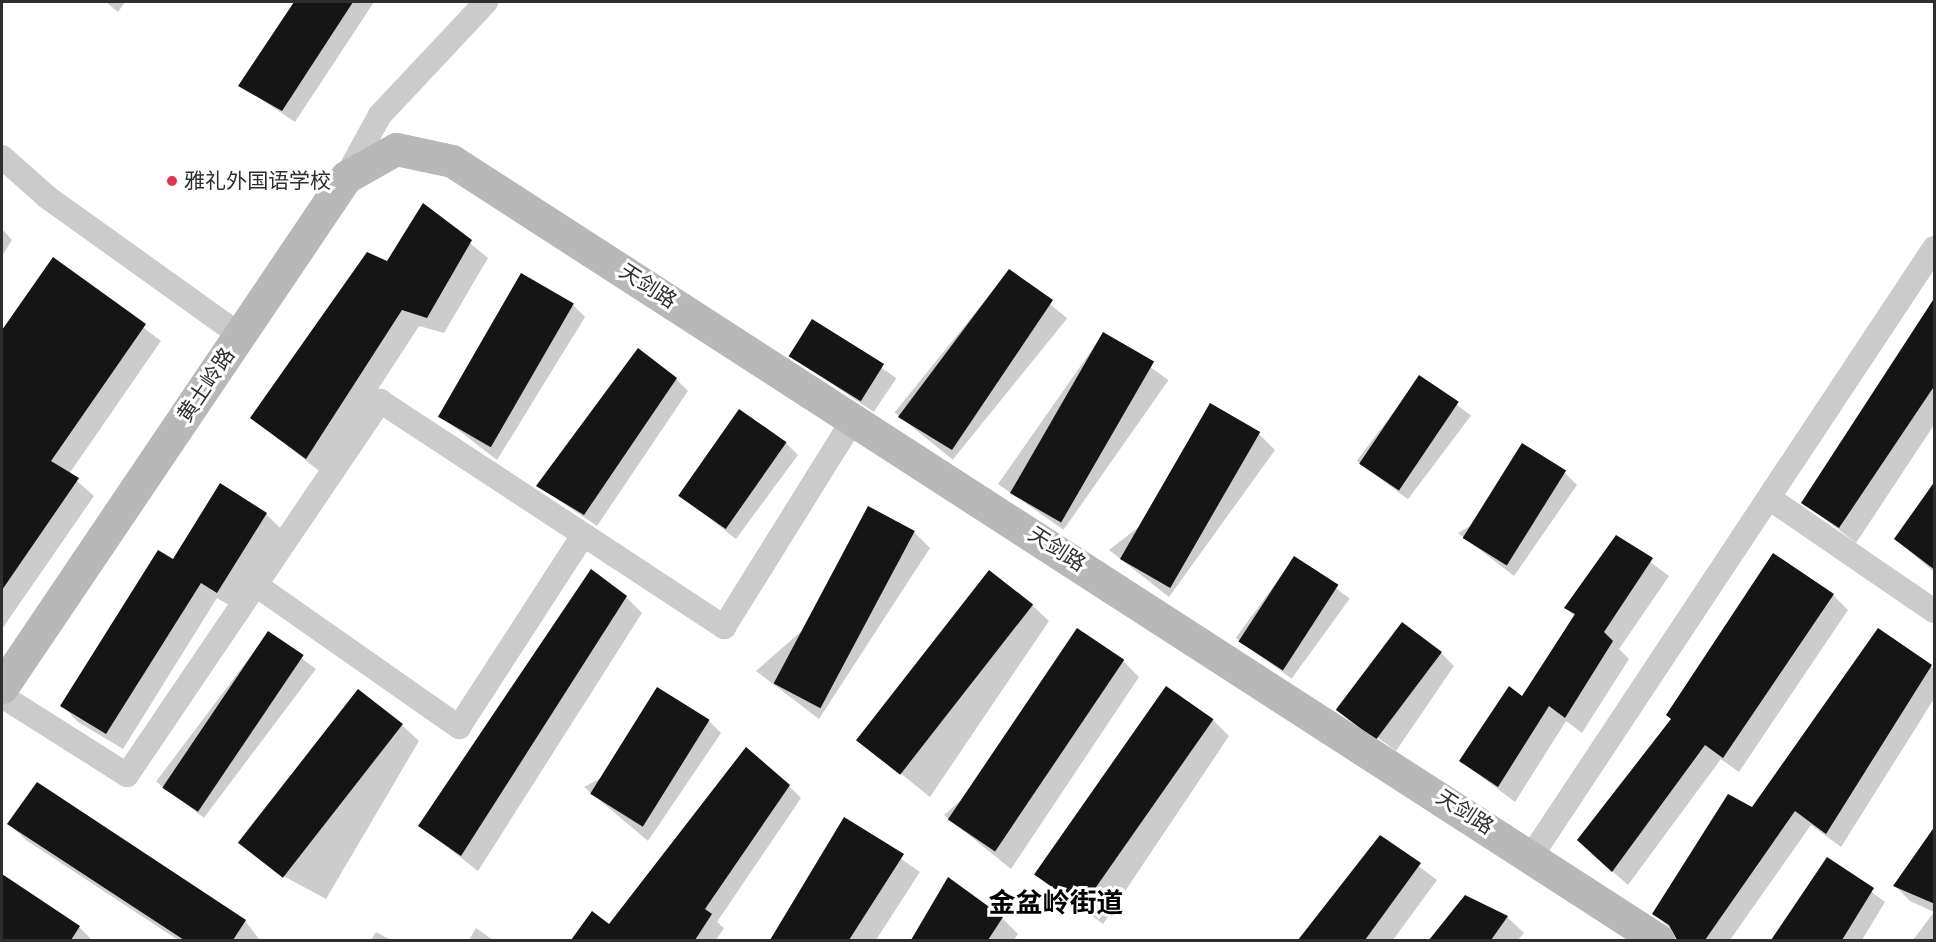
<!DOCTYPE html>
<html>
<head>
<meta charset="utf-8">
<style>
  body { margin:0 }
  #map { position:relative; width:1936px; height:942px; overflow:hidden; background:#fff; font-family:"Nunito Sans","Noto Sans SC",sans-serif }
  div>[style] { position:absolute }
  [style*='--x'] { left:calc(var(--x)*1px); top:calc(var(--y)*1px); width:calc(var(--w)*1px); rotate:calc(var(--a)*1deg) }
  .shadow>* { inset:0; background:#0003; transform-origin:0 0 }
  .building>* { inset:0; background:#151515; transform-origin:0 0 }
  .street>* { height:24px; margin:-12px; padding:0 12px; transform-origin:12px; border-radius:12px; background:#cbcbcb }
  .secondary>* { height:33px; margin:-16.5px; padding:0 16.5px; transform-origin:16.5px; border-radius:16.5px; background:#b8b8b8 }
  .dots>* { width:16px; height:16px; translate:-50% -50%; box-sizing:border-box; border:3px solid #fff; border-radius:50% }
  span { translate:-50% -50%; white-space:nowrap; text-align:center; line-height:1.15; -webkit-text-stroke:6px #fff; paint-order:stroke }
  .poi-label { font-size:21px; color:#2e2e2e }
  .left { translate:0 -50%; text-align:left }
  .street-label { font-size:21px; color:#2e2e2e }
  .district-label { font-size:27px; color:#000; font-weight:700 }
  .frame { position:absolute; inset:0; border:3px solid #2e2e2e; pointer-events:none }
</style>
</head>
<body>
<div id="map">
  <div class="shadow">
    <div style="clip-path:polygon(106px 2px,125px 2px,118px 12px)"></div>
    <div style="clip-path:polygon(296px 2px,374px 2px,295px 122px,240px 85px)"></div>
    <div style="clip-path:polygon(423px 205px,488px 258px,444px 333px,419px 326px,323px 474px,252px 418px,387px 263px)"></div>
    <div style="clip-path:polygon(2px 229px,12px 240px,2px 256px)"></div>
    <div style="clip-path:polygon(53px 259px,161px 341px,69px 474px,94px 496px,2px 629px,2px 332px)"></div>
    <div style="left:1009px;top:271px;width:75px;height:182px;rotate:39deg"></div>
    <div style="clip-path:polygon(1934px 300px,1934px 425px,1856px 543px,1803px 502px)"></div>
    <div style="clip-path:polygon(573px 305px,585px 317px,497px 460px,440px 416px)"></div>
    <div style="left:812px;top:321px;width:102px;height:41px;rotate:34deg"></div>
    <div style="left:1103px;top:334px;width:80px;height:183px;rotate:35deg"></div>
    <div style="left:1420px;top:377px;width:64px;height:105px;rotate:37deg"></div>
    <div style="clip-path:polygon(676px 379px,688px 391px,597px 526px,538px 486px)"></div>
    <div style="clip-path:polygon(1259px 434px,1275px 450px,1169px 597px,1109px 550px)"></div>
    <div style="clip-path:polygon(786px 443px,798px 455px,736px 539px,682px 497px)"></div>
    <div style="clip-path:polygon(1565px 473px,1577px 485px,1514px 576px,1458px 533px)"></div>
    <div style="clip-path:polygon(1934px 483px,1934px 572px,1896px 539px)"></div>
    <div style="clip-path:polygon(266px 514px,282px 530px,234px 608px,217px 598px,123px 749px,78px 722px,62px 705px,173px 561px)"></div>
    <div style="clip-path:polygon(914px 532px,930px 548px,819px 719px,756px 671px)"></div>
    <div style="clip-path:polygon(1617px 537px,1669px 576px,1619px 649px,1629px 659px,1582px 733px,1566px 721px,1515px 802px,1461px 761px,1523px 698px,1575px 617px,1566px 608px)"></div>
    <div style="left:1294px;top:558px;width:69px;height:99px;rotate:36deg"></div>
    <div style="clip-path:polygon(1833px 595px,1848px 610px,1739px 772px,1721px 759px,1628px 885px,1594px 855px)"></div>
    <div style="clip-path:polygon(626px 597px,642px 613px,478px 871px,420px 826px)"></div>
    <div style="clip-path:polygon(1032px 605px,1049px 621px,930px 797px,868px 747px)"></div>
    <div style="clip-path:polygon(1878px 630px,1934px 669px,1934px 699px,1841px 847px,1811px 825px,1730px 940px,1682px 940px,1654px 913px,1753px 809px)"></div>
    <div style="left:268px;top:633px;width:60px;height:186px;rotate:37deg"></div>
    <div style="clip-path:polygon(1441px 653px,1454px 666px,1396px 751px,1344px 713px)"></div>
    <div style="clip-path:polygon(1123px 661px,1139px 677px,1011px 869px,944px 815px)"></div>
    <div style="clip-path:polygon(1213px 720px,1229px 736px,1103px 924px,1036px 874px)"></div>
    <div style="clip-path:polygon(709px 721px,721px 733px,648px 841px,584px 787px)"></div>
    <div style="clip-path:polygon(402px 725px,419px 741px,326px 899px,274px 871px,258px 855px)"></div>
    <div style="clip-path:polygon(37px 784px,245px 921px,260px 940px,178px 940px,26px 840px,9px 824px)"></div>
    <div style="clip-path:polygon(789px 786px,801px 798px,717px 922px,724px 928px,716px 940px,573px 940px,592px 913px,609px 926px)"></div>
    <div style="clip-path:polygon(844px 819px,920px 872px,876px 940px,771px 940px)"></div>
    <div style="clip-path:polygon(1934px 829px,1934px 912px,1910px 901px,1895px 886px)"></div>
    <div style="clip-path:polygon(1380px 837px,1437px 880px,1393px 940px,1299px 940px)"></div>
    <div style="clip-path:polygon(1828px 859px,1885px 902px,1862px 940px,1773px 940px)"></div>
    <div style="clip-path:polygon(2px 875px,79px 927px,92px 940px,2px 940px)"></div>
    <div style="clip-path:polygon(949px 879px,1002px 918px,1018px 934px,1014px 940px,912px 940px)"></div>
    <div style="clip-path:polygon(1466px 897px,1507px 917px,1524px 933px,1518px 940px,1431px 940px)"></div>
    <div style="clip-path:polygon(1934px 912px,1934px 940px,1913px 940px)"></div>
    <div style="clip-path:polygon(476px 928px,493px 940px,469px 940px)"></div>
    <div style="clip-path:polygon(376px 932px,391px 940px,371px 940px)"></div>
  </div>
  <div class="building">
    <div style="clip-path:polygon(294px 2px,353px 2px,282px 111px,238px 86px)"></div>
    <div style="clip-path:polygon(423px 203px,472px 240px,427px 318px,402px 310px,306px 459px,250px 418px,367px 252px,387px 261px)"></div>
    <div style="clip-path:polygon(53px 257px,146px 324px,51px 461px,79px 478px,2px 590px,2px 330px)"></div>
    <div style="clip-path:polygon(1009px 269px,1053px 300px,952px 450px,898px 417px)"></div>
    <div style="left:521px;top:273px;width:61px;height:166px;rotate:30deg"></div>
    <div style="clip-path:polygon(1935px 297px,1935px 385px,1839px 528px,1801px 503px)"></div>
    <div style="left:812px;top:319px;width:85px;height:44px;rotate:32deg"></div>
    <div style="left:1103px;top:332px;width:59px;height:186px;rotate:30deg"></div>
    <div style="clip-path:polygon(638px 348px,677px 378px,584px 515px,536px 486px)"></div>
    <div style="left:1419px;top:375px;width:48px;height:107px;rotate:34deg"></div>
    <div style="left:1210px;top:403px;width:58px;height:180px;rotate:30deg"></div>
    <div style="left:739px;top:409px;width:58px;height:106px;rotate:35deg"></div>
    <div style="left:1522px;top:443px;width:52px;height:112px;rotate:32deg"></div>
    <div style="clip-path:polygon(1935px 481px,1935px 570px,1894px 539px)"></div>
    <div style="clip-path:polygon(220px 483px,267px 513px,217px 593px,201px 583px,106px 734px,60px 706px,158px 550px,173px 559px)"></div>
    <div style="left:868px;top:506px;width:53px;height:201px;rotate:28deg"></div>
    <div style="clip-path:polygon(1616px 535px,1653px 558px,1604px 632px,1613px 641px,1565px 718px,1549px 706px,1498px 787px,1459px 761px,1509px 686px,1522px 696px,1575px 614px,1564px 608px)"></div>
    <div style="clip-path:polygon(1773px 553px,1834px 594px,1723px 758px,1705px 745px,1612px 872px,1577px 840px,1671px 719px,1666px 715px)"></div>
    <div style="left:1294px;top:556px;width:53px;height:102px;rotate:33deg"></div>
    <div style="clip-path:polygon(591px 569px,627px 596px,461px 856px,418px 826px)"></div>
    <div style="left:989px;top:570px;width:56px;height:216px;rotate:38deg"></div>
    <div style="left:1402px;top:622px;width:50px;height:110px;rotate:37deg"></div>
    <div style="left:1077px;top:628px;width:57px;height:231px;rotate:34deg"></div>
    <div style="clip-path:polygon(1878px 628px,1932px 665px,1826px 834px,1795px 811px,1705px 940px,1677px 940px,1669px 925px,1652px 914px,1728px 794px,1752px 807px)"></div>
    <div style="left:268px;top:631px;width:43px;height:189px;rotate:34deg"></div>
    <div style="left:1166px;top:686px;width:58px;height:230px;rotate:35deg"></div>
    <div style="left:657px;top:687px;width:62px;height:126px;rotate:32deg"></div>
    <div style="left:358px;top:689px;width:57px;height:195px;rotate:38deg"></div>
    <div style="clip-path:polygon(746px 747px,790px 785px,705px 909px,712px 914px,695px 940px,571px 940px,592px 911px,609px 924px)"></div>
    <div style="clip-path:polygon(37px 782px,246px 920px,233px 940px,184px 940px,7px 824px)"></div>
    <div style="clip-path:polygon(844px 817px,904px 854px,849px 940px,770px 940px)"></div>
    <div style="clip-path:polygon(1935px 826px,1935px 904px,1893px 886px)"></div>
    <div style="clip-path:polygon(1380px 835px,1421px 863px,1365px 940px,1298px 940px)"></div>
    <div style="clip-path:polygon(1827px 857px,1874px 888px,1842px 940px,1771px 940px)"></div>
    <div style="clip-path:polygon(2px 874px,80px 926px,71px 940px,2px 940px)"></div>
    <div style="clip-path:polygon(948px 877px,1003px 917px,988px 940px,911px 940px)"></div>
    <div style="clip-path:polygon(1465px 895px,1508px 916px,1491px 940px,1429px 940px)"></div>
  </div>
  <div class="street">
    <div style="--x:2;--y:157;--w:60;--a:41.6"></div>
    <div style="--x:47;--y:197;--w:237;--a:35.6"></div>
    <div style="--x:346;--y:177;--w:71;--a:-61.3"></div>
    <div style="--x:380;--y:115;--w:155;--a:-46.8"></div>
    <div style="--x:1769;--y:498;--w:200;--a:34.4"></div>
    <div style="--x:256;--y:585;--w:248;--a:35"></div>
    <div style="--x:459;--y:727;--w:229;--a:-57.1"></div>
    <div style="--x:2;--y:696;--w:148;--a:32.3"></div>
    <div style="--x:127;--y:775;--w:452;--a:-55.9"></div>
    <div style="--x:380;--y:401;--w:412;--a:33.3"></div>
    <div style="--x:724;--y:627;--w:246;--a:-58.1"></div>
    <div style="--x:1532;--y:855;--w:728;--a:-56.48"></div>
  </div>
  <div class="secondary">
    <div style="--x:2;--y:687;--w:615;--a:-56"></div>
    <div style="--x:346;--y:177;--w:57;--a:-29.2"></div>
    <div style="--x:396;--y:149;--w:57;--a:12.1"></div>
    <div style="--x:452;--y:161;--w:1436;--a:32.86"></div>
  </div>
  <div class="dots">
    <div style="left:172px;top:181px;background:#e0344f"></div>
  </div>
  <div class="poi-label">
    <span class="left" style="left:184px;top:181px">雅礼外国语学校</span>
  </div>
  <div class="street-label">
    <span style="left:648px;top:286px;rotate:33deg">天剑路</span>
    <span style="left:206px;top:385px;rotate:-56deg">黄土岭路</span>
    <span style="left:1057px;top:549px;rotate:33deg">天剑路</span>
    <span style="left:1465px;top:812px;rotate:33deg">天剑路</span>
  </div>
  <div class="district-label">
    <span style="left:1056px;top:904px">金盆岭街道</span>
  </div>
  <div class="frame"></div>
</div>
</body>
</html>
